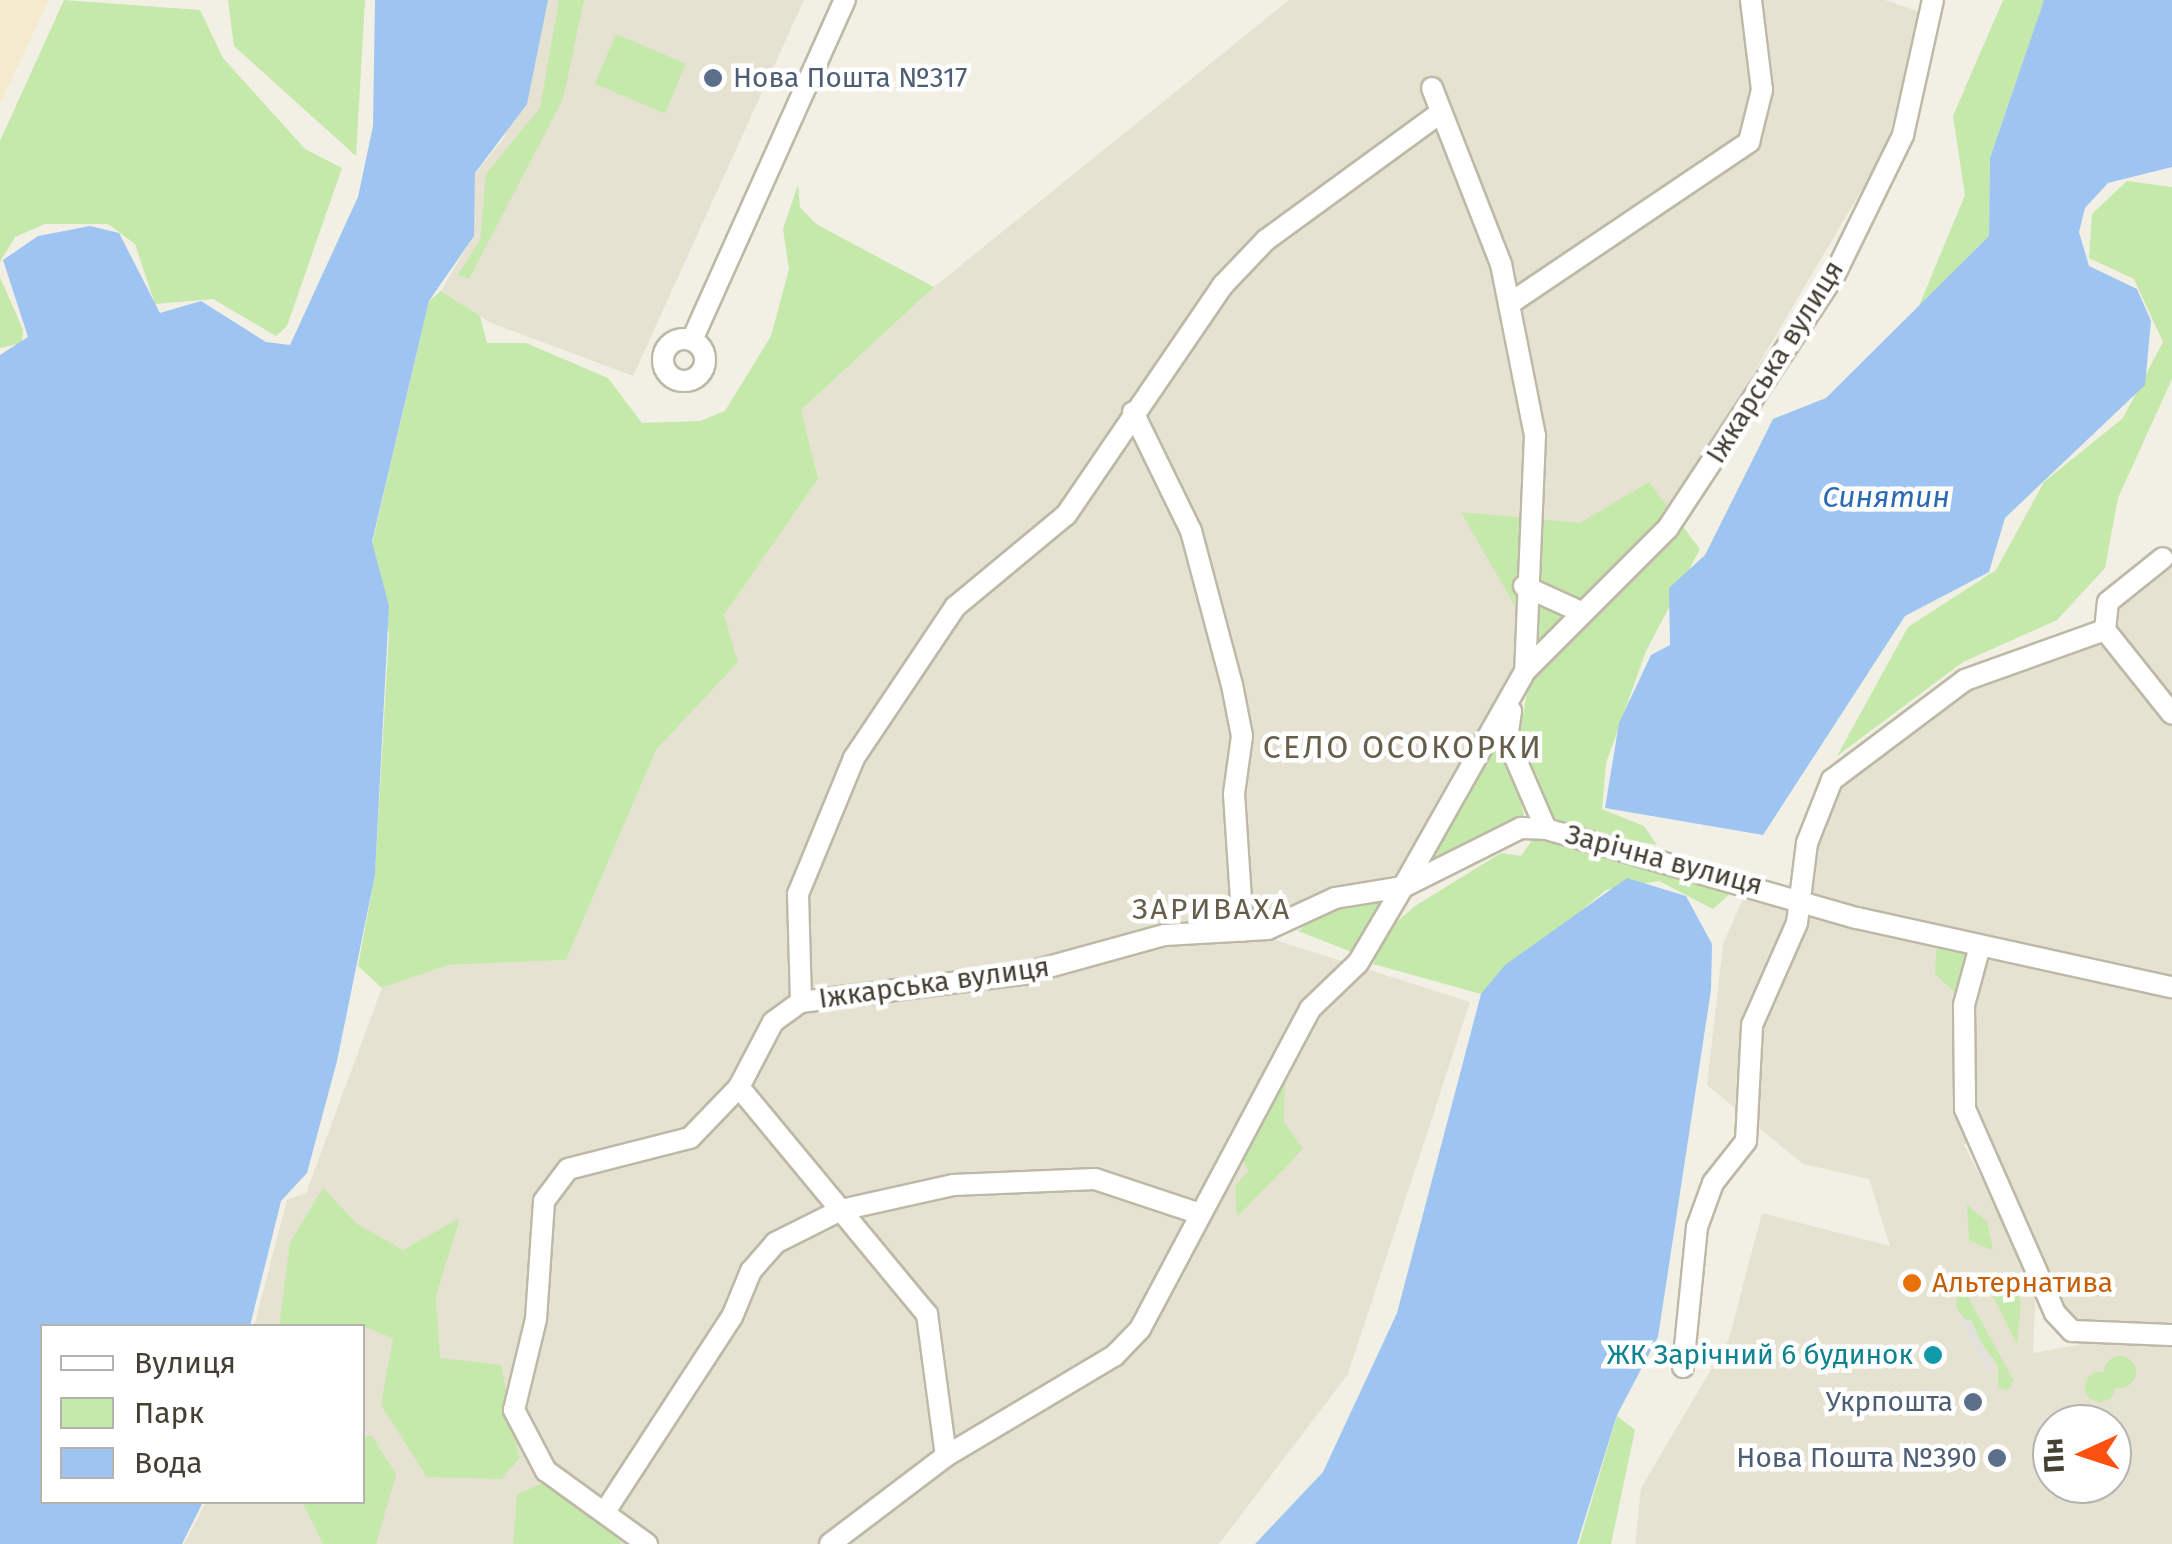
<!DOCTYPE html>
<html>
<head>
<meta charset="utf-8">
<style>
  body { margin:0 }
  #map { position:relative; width:2172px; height:1544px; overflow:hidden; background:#f2f0e4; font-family:"Fira Sans",sans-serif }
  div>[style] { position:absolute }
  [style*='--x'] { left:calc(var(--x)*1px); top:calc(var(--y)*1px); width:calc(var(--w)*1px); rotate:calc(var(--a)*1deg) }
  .residential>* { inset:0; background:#e6e2d2 }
  .commercial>* { inset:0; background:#f5eace }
  .green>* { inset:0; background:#c5e8ab; transform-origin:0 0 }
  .round { border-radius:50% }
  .parking>* { inset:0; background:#e3e1dc }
  .water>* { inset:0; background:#9ec5f1 }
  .roads { filter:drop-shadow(2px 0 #beb9a6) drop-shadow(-2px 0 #beb9a6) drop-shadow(0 2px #beb9a6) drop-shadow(0 -2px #beb9a6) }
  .minor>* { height:20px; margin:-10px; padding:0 10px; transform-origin:10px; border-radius:10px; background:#fff }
  .minor>.ring { margin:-10px; padding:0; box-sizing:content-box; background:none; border:20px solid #fff; border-radius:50% }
  .dots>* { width:28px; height:28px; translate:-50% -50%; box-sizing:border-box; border:5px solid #fff; border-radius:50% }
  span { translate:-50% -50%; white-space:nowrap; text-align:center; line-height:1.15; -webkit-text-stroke:9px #fff; paint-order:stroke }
  .service-label { font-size:28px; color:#4e5e75 }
  .left { translate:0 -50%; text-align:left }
  .right { translate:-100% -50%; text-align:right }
  .street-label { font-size:28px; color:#444034 }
  .food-label { font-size:28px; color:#c56008 }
  .culture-label { font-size:28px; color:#0d838f }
  .water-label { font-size:30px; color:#2b69b2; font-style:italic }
  .neighbourhood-label { font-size:30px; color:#675f4b; letter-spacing:2.5px }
  .quarter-label { font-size:32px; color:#675f4b; letter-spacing:2.5px }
  .legend { position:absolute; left:40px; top:1324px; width:325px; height:180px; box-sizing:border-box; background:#fff; border:2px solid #b4b3ae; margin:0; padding:12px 18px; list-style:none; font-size:30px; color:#444034 }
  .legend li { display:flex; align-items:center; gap:20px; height:50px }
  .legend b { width:50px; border:2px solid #b4b3ae }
  .north { position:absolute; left:2032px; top:1404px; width:100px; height:100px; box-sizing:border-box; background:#fff; border:2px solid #b4b3ae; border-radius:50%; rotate:267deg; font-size:28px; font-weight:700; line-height:40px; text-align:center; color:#444034 }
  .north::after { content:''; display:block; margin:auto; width:35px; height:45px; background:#fe500f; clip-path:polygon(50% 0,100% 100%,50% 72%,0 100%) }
</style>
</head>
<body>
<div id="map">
  <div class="residential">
    <div style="clip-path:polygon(548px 0,804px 0,633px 376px,491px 323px,441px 291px,473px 236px,475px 174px,504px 138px)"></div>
    <div style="clip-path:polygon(1289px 0,1885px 0,1920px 12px,1886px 149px,1689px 482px,1647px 539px,1517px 662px,1397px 874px,1268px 911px,1269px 938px,1470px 1002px,1348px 1374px,1219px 1544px,184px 1544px,206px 1502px,362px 1502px,362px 1326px,254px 1326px,287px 1200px,306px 1193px,382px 988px,448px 965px,566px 960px,656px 750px,737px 662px,724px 615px,818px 479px,801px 410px,934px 287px)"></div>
    <div style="clip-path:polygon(evenodd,2172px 563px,2172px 1328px,2072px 1324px,1977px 1137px,1964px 1145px,2036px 1284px,2033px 1353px,2122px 1337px,2172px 1339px,2172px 1544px,1635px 1544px,1641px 1488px,1729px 1339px,1762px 1213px,1890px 1246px,1869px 1179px,1803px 1164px,1707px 1085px,1723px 944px,1744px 897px,1809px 917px,1812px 857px,1838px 784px,1954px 693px,2120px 630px,2112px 609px,2172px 563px,2052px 1424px,2112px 1424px,2112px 1484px,2052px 1484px,2052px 1424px)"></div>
  </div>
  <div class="commercial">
    <div style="clip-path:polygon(0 0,49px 0,0 104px)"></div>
  </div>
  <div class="green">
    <div style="clip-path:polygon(64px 0,200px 10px,223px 58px,305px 149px,342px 168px,287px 326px,276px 336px,213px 299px,155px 304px,135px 244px,108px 224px,45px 224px,15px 237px,0 262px,0 141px)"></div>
    <div style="clip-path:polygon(228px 0,365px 0,356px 156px,234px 46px)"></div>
    <div style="clip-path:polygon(559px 0,584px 0,563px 99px,469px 279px,458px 275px,480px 240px,486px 174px,540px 108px)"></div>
    <div style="clip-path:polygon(2003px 0,2044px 0,1990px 158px,1989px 236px,1919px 306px,1965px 195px,1953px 116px)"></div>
    <div style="left:616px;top:34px;width:76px;height:54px;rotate:23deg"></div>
    <div style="clip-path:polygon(2127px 181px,2172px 187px,2172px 379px,2118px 498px,2105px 568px,2057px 620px,1963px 662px,1837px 756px,1908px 627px,1996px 570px,2044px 482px,2123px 418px,2163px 342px,2134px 279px,2089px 258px,2092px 214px)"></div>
    <div style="clip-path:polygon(798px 185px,800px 207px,816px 224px,934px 287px,801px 410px,818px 479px,724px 615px,738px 662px,656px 750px,566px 960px,448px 965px,382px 988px,358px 966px,375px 875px,389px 633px,370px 553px,429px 301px,441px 291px,480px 316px,487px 343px,526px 343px,608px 378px,642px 423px,700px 421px,725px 411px,771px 336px,789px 269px,783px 229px)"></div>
    <div style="clip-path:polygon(0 277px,23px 330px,22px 343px,0 348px)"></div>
    <div style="clip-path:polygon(1649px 482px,1700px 549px,1646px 651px,1606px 763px,1602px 809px,1644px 826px,1657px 845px,1553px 825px,1517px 753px,1535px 641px,1461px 512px,1580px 523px)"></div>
    <div style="clip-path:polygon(1502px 733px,1524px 814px,1517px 827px,1432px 865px,1433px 839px)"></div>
    <div style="clip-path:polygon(1535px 836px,1742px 883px,1713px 909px,1659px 881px,1606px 890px,1481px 994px,1373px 964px,1384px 933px,1415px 906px,1501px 853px,1521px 856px)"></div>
    <div style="clip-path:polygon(1393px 895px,1357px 954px,1298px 931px,1338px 901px)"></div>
    <div style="clip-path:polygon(1937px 943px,1968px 955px,1956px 993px,1935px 974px)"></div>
    <div style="clip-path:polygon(1285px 1074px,1284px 1122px,1303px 1149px,1237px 1217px,1235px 1185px,1249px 1171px,1241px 1158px)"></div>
    <div style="clip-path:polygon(323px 1188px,357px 1224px,403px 1250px,460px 1218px,436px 1296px,440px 1358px,501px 1365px,519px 1458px,502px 1479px,427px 1477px,381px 1405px,393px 1338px,362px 1326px,279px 1326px,290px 1243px)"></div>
    <div style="clip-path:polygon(1967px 1205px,1987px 1221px,1993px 1251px,1969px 1240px)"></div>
    <div style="clip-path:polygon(1958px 1279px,2014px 1381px,2008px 1390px,1998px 1388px,1998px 1366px,1956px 1307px)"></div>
    <div style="clip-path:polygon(2015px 1279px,2021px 1304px,2017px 1344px,1991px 1292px)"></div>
    <div class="round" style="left:2104px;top:1356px;width:32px;height:32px"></div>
    <div class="round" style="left:2085px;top:1372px;width:30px;height:30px"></div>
    <div style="clip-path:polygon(1617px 1416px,1635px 1430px,1611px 1544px,1579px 1544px)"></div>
    <div style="clip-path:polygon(372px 1436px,396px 1475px,376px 1544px,323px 1544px,302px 1502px,362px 1502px,363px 1437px)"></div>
    <div style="clip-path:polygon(549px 1481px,608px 1523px,622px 1544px,513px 1544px,517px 1494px)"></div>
  </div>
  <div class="parking">
    <div style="clip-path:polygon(1958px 1318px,1971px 1320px,1995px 1372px,1985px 1369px)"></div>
  </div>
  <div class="water">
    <div style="clip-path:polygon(375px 0,548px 0,527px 104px,475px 173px,474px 236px,429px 301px,372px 542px,389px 606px,375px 875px,337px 1061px,307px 1173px,281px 1201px,250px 1326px,42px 1326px,42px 1502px,203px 1502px,182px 1544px,0 1544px,0 355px,28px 337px,3px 260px,38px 236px,90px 226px,119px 233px,160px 313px,201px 301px,266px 342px,290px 345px,358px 197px,373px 126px)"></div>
    <div style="clip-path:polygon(2044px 0,2172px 0,2172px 167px,2108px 183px,2085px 208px,2079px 232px,2089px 266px,2137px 289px,2151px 321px,2145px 385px,2005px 518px,1989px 572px,1905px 616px,1763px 835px,1605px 808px,1619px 723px,1651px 655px,1670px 645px,1669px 588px,1705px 555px,1773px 419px,1826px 398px,1989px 236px,1990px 158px)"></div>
    <div style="clip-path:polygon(1627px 878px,1686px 896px,1712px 944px,1711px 990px,1658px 1337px,1617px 1415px,1577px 1544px,1255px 1544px,1323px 1472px,1397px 1313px,1481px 994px,1505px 965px)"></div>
  </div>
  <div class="roads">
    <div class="minor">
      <div style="--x:1432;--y:88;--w:189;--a:68.6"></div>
      <div style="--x:1501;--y:264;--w:175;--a:78.8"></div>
      <div style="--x:1535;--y:436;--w:235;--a:92.4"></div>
      <div style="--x:1509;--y:304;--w:290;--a:-34"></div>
      <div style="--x:1749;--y:142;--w:54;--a:-76"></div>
      <div style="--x:1762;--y:90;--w:91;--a:-97"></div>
      <div class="ring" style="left:663px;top:339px;width:22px;height:22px"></div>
      <div style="--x:692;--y:340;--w:373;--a:-65.8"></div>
      <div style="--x:1133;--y:412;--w:132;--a:64"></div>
      <div style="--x:1191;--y:531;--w:159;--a:75.1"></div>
      <div style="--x:1232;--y:685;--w:52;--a:78.9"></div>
      <div style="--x:1242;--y:736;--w:59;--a:97.9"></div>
      <div style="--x:1234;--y:794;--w:137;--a:86.2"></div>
      <div style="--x:1524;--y:586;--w:63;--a:24.5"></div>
      <div style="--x:2105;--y:630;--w:28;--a:-84"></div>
      <div style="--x:2108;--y:602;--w:70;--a:-38.7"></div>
      <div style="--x:1511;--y:711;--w:28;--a:98"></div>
      <div style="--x:1507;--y:739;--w:98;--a:66.6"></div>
      <div style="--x:1546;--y:829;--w:323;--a:16"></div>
      <div style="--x:1857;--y:918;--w:322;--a:12.4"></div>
      <div style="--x:1980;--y:946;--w:61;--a:105.2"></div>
      <div style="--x:1964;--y:1005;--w:104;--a:89.4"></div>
      <div style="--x:1965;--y:1109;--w:223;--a:66.2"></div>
      <div style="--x:2055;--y:1313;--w:25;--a:47"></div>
      <div style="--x:2072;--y:1331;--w:100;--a:2.3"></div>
      <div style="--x:801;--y:1002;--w:224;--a:-7.2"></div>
      <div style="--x:1023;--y:974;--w:147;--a:-15.4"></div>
      <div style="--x:1165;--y:935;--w:103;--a:-3.3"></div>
      <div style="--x:1268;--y:929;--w:74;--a:-24.8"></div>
      <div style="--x:1335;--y:898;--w:69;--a:-9.2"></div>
      <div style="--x:1403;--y:887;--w:248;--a:-60.5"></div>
      <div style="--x:1525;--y:671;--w:202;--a:-45"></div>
      <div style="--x:1668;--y:528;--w:304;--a:-56.7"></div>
      <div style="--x:1835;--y:274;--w:155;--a:-63.9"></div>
      <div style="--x:1903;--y:135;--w:138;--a:-77.5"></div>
      <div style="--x:739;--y:1087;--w:73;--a:-62.4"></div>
      <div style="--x:773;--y:1022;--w:34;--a:-36"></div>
      <div style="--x:801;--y:1002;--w:108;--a:-91.6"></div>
      <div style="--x:798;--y:894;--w:147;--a:-67.6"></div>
      <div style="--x:854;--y:758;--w:182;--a:-56.2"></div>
      <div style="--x:955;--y:607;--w:144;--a:-39.7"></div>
      <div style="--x:1066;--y:515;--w:278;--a:-55.7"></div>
      <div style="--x:1223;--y:285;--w:62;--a:-46.3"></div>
      <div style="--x:1266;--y:240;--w:215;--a:-36.1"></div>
      <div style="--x:1683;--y:1367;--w:141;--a:-84.3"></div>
      <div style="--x:1697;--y:1227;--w:47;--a:-70"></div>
      <div style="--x:1713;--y:1183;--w:53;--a:-51.8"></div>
      <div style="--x:1746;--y:1141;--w:116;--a:-87"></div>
      <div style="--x:1752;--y:1025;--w:111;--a:-66.2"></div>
      <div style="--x:1797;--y:923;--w:81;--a:-82.9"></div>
      <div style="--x:1807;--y:843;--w:68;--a:-68.4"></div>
      <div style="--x:1832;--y:780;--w:166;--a:-36.9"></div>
      <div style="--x:1965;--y:680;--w:149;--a:-19.7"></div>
      <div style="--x:2105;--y:630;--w:107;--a:51.4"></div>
      <div style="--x:606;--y:1510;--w:230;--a:-56.9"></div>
      <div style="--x:732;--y:1317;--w:50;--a:-67.6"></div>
      <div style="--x:751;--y:1271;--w:37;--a:-49"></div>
      <div style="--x:775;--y:1243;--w:74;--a:-26.6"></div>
      <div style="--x:841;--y:1210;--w:115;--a:-12.6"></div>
      <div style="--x:953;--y:1185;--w:142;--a:-2.4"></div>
      <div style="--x:1095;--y:1179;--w:111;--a:18.4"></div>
      <div style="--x:647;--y:1544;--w:125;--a:-144.1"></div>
      <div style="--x:546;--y:1471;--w:69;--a:-117.7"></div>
      <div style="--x:514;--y:1410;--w:94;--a:-76.4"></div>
      <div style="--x:536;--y:1319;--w:118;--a:-86.1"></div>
      <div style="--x:544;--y:1201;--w:40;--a:-53"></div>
      <div style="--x:568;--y:1169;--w:126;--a:-14.3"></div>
      <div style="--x:690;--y:1138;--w:71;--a:-46.1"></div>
      <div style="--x:739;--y:1087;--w:295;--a:50.4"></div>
      <div style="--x:927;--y:1314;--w:143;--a:82.4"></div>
      <div style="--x:830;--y:1544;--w:146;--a:-37.2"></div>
      <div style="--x:946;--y:1456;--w:196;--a:-30.8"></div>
      <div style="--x:1114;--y:1356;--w:37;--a:-46"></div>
      <div style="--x:1140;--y:1329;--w:362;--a:-62"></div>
      <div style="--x:1310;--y:1009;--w:66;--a:-43.8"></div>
      <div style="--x:1358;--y:963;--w:88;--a:-59.4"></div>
      <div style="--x:1403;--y:887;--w:132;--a:-26.6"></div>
      <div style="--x:1521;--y:828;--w:25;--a:2"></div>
    </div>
  </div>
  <div class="dots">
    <div style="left:713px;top:78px;background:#5c6f8a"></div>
    <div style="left:1912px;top:1283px;background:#e8710a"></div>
    <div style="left:1933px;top:1355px;background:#0f9aa8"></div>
    <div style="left:1973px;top:1402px;background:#5c6f8a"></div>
    <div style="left:1997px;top:1458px;background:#5c6f8a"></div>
  </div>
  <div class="service-label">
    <span class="left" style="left:733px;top:78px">Нова Пошта №317</span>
    <span class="right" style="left:1953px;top:1402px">Укрпошта</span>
    <span class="right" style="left:1977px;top:1458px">Нова Пошта №390</span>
  </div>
  <div class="street-label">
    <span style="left:1775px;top:362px;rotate:-58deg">Іжкарська вулиця</span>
    <span style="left:1664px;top:860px;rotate:15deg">Зарічна вулиця</span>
    <span style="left:934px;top:983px;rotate:-8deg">Іжкарська вулиця</span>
  </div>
  <div class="food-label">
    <span class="left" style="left:1932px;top:1283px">Альтернатива</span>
  </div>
  <div class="culture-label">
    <span class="right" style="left:1913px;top:1355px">ЖК Зарічний 6 будинок</span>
  </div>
  <div class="water-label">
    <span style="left:1886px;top:497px">Синятин</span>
  </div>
  <div class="neighbourhood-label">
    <span style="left:1212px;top:909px">ЗАРИВАХА</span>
  </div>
  <div class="quarter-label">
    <span style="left:1403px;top:747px">СЕЛО ОСОКОРКИ</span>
  </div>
  <ul class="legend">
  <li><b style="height:12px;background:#fff"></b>Вулиця</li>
  <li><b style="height:28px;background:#c5e8ab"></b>Парк</li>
  <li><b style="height:28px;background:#9ec5f1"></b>Вода</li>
  </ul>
  <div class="north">Пн</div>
</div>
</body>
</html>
